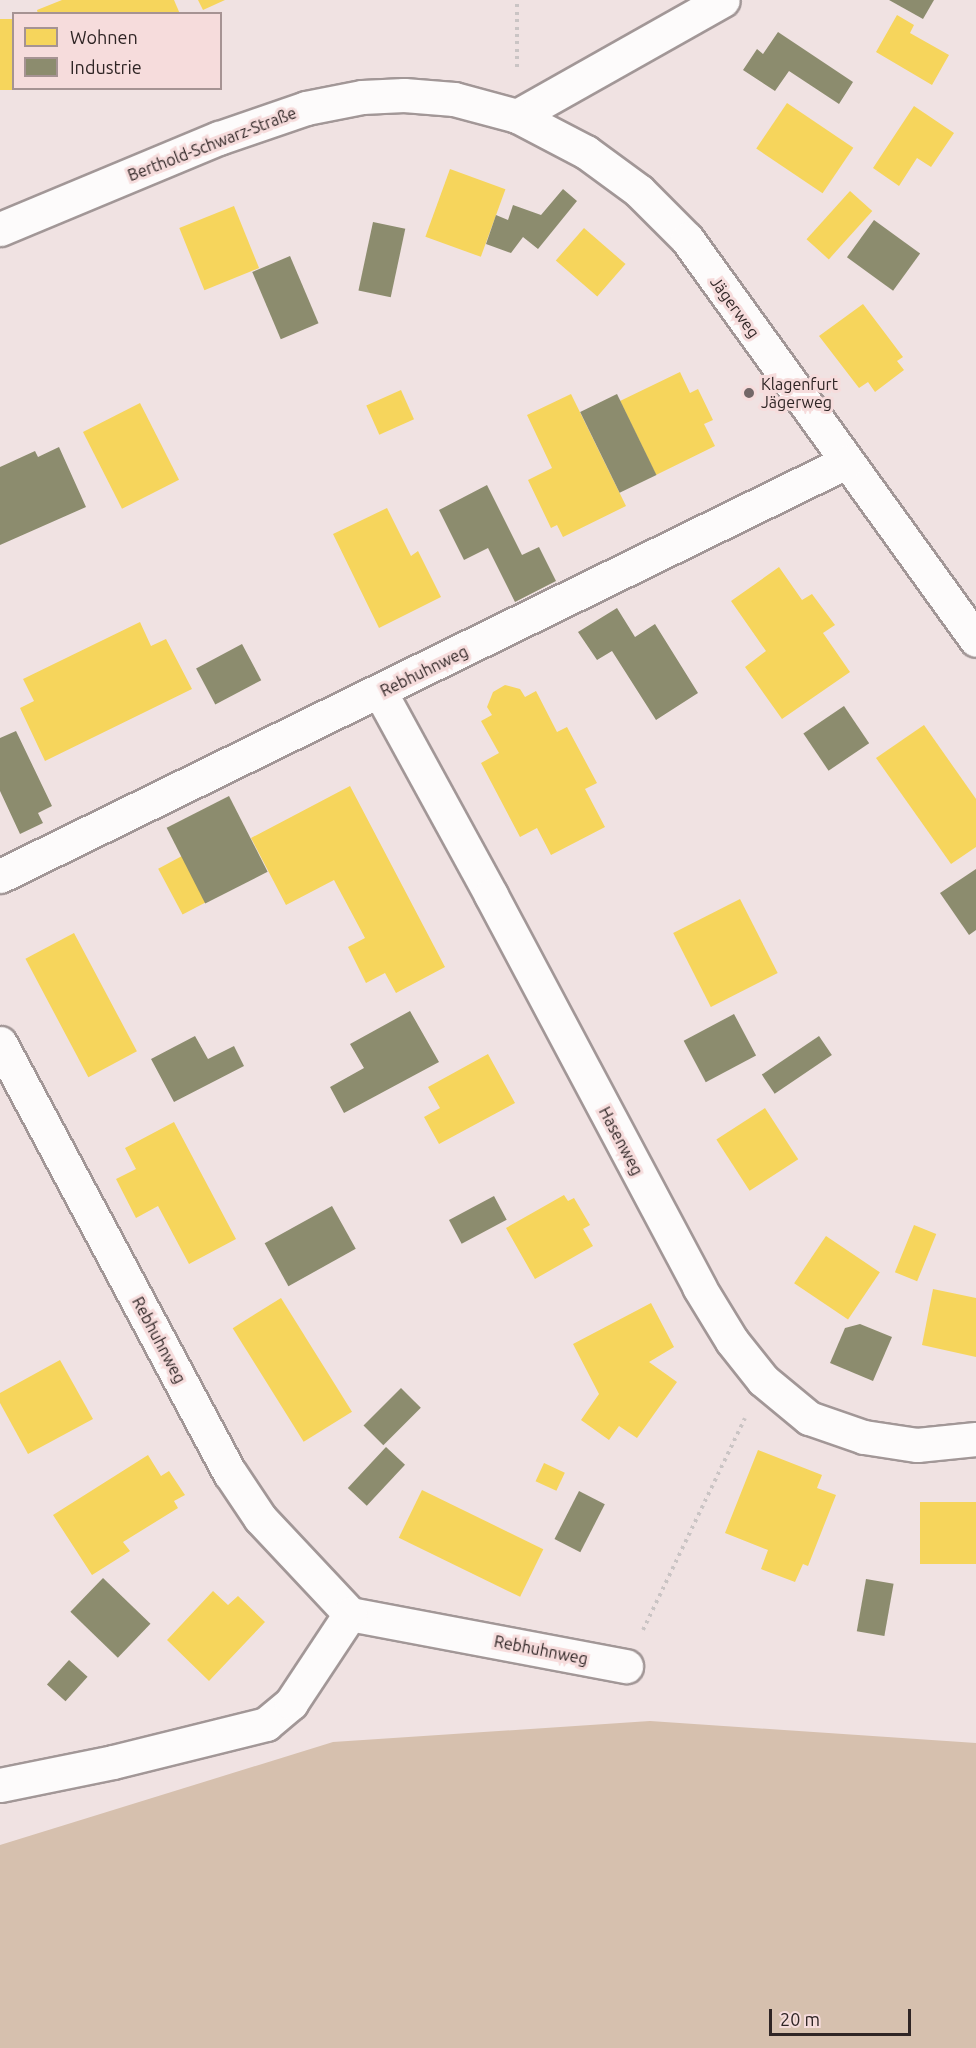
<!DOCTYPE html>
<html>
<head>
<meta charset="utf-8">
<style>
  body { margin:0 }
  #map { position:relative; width:976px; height:2048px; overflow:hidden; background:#f0e2e2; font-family:Ubuntu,sans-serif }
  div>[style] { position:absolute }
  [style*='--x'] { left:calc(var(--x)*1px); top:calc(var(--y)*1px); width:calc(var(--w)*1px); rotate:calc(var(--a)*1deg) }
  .forest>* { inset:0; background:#d6c0ae }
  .homes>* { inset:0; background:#f6d55c; transform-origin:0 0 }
  .industry>* { inset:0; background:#8c8c6e; transform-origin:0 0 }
  .path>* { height:4px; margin-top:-2px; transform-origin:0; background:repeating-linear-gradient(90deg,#cac4c4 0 3px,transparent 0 7.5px) }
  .roads { filter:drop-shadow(2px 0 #a29797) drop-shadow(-2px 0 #a29797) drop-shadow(0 2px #a29797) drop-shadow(0 -2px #a29797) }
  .minor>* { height:33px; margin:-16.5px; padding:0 16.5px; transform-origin:16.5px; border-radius:16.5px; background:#fdfbfb }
  .dots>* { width:16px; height:16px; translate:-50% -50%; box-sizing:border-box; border:3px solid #f6dcdc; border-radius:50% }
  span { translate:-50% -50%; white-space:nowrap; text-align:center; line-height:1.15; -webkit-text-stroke:6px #f6dcdc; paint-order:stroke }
  .street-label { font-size:16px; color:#2f2525 }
  .poi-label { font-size:16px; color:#2f2525 }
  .left { translate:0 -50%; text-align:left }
  .legend { position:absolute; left:12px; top:12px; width:210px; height:78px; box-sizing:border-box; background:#f6dcdc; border:2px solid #a69393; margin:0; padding:8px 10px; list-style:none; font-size:18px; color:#2f2525 }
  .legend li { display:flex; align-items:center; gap:12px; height:30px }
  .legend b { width:30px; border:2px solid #a69393 }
  .scale { position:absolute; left:769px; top:2009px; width:142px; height:27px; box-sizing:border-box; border:3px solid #2f2525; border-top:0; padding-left:8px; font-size:18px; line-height:21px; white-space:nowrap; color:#2f2525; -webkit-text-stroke:4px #f6dcdc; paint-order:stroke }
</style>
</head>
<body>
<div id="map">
  <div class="forest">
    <div style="clip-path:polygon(650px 1721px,976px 1743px,976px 2048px,0 2048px,0 1845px,333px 1742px)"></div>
  </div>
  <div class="homes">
    <div style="clip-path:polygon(62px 0,174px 0,180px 14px,38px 14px,37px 10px)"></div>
    <div style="clip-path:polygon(198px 0,225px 0,203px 10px)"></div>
    <div style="clip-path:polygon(897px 15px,914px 25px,910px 33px,949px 55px,932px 85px,876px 52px)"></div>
    <div style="left:14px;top:19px;width:71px;height:15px;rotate:90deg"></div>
    <div style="left:787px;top:103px;width:80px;height:55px;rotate:34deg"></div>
    <div style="clip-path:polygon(914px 106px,954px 133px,931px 167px,917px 158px,899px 186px,873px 168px)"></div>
    <div style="left:450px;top:169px;width:59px;height:72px;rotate:20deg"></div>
    <div style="left:850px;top:191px;width:30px;height:65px;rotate:42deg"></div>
    <div style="left:234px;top:206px;width:67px;height:59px;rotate:68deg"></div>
    <div style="left:584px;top:228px;width:55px;height:43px;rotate:41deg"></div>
    <div style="clip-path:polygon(863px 304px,903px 357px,897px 361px,904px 370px,875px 392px,868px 382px,859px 388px,819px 336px)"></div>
    <div style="clip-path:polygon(680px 372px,690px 393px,698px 389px,713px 420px,704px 424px,715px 446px,656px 475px,620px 401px)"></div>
    <div style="left:401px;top:390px;width:32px;height:38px;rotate:66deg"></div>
    <div style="clip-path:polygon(571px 394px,626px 506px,563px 537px,557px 525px,551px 528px,528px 480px,552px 468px,527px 415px)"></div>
    <div style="left:140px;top:403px;width:86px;height:64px;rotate:63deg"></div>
    <div style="clip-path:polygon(387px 508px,411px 556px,418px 551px,441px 597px,379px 628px,333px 534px)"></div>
    <div style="clip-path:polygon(779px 567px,802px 600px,812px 594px,835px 625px,823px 633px,850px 672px,782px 719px,745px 667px,766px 651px,731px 601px)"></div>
    <div style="clip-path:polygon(140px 622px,151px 646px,166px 639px,192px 689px,45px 761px,20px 708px,34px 701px,23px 679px)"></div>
    <div style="clip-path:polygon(505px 685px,520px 689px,525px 697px,536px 691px,557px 732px,567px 727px,597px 783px,585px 789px,605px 827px,551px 855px,537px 828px,520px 837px,481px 763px,499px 753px,481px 721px,492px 715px,487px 707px,493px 692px)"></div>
    <div style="clip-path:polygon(924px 725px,976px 799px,976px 847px,951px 864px,876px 758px)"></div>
    <div style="clip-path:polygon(350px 786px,445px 967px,396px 993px,385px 973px,366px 983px,348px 947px,365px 938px,334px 880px,286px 905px,251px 838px)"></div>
    <div style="left:182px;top:856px;width:52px;height:27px;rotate:62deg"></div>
    <div style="left:740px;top:899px;width:83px;height:75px;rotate:63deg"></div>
    <div style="left:74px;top:933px;width:134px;height:55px;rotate:62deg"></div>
    <div style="clip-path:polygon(488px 1054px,515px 1103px,439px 1144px,424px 1117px,440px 1108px,428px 1087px)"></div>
    <div style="left:765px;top:1108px;width:61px;height:58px;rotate:57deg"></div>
    <div style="clip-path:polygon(174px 1122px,236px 1239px,189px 1264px,158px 1206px,136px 1218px,116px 1179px,136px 1169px,125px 1148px)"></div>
    <div style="clip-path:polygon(564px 1195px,568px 1201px,574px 1198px,590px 1225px,583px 1229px,593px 1246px,535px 1279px,506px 1228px)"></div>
    <div style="left:914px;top:1225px;width:24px;height:51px;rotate:22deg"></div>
    <div style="left:826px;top:1236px;width:65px;height:57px;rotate:34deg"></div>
    <div style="clip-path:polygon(933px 1289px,976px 1298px,976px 1357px,922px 1345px)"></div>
    <div style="left:281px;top:1298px;width:134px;height:57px;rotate:58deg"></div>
    <div style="clip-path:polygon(651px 1303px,674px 1347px,649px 1362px,677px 1382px,637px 1438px,619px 1426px,609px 1440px,581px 1420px,599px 1394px,573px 1344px)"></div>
    <div style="clip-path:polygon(60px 1360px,93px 1419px,28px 1454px,0 1403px,0 1393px)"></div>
    <div style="clip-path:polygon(758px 1450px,822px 1475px,817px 1488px,836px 1495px,808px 1566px,803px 1564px,795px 1582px,761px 1569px,768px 1550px,725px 1533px)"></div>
    <div style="clip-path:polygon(148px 1455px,161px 1476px,169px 1471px,185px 1495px,174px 1501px,178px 1508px,123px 1542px,130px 1551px,92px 1575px,53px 1515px)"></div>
    <div style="left:544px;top:1463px;width:23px;height:20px;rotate:25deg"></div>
    <div style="left:422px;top:1490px;width:135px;height:53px;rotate:26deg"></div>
    <div style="left:976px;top:1502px;width:62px;height:56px;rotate:90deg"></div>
    <div style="clip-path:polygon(213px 1591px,228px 1605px,238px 1596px,265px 1622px,209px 1681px,167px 1640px)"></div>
  </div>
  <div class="industry">
    <div style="clip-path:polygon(889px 0,934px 0,923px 19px)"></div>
    <div style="clip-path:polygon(778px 32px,853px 82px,839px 104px,789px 71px,775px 91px,743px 70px,757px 49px,763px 54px)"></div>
    <div style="clip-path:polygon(563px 189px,577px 201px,538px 249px,523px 237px,511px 253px,486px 244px,496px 215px,508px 220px,513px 205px,541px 215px)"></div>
    <div style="left:874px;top:220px;width:57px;height:46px;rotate:36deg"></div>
    <div style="left:373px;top:222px;width:33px;height:70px;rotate:12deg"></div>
    <div style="left:290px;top:256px;width:73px;height:41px;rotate:67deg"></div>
    <div style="left:617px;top:394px;width:90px;height:41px;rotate:64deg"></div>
    <div style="clip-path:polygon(59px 447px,86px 507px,0 545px,0 467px,35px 451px,38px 457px)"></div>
    <div style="clip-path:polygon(487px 485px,522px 555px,539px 547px,556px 581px,515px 602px,488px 548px,464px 560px,439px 510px)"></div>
    <div style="clip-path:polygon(617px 608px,635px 637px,655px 624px,698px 693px,656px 720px,612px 651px,597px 660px,578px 632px)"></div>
    <div style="left:242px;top:644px;width:41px;height:52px;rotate:62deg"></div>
    <div style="left:844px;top:706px;width:45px;height:49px;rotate:56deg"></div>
    <div style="clip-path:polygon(16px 731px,52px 806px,38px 813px,43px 823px,20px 834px,0 791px,0 738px)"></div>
    <div style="left:229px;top:796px;width:85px;height:70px;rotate:63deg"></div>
    <div style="clip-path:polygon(976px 869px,976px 930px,969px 935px,940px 893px)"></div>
    <div style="clip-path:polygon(410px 1011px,439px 1062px,344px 1113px,330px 1087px,364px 1068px,350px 1044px)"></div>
    <div style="left:734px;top:1014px;width:47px;height:57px;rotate:62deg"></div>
    <div style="clip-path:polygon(195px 1036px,208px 1059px,234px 1046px,244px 1066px,174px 1102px,151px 1059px)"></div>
    <div style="left:819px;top:1036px;width:23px;height:69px;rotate:56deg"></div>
    <div style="left:494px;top:1196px;width:27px;height:51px;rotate:62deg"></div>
    <div style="left:332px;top:1206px;width:49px;height:77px;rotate:61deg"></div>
    <div style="clip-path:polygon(860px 1324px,892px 1337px,873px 1381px,830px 1363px,845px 1328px)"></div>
    <div style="left:401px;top:1388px;width:28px;height:53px;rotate:45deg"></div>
    <div style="left:386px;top:1447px;width:26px;height:56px;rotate:43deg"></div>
    <div style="left:579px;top:1491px;width:29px;height:54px;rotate:27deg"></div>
    <div style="left:103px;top:1578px;width:66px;height:47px;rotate:44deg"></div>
    <div style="left:866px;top:1579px;width:28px;height:53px;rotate:10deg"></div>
    <div style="left:69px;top:1660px;width:25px;height:33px;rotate:42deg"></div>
  </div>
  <div class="path">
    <div style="--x:517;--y:67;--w:67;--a:-90"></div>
    <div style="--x:643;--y:1630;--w:235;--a:-64.3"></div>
  </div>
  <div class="roads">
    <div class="minor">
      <div style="--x:517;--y:116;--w:236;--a:-29.4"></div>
      <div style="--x:0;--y:229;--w:237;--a:-22.6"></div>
      <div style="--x:219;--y:138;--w:92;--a:-19"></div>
      <div style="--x:306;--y:108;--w:57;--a:-11.1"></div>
      <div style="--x:362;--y:97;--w:42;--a:-2.7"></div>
      <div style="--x:404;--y:95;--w:50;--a:4.6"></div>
      <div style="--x:454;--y:99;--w:65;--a:15.1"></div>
      <div style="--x:517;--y:116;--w:78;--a:27.6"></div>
      <div style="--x:586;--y:152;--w:66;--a:36.3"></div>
      <div style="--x:639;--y:191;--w:68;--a:45"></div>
      <div style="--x:687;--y:239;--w:494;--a:54.2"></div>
      <div style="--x:380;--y:692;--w:231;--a:61.3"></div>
      <div style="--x:491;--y:895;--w:444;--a:62"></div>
      <div style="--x:699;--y:1287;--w:63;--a:58.6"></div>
      <div style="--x:732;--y:1341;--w:50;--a:51.5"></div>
      <div style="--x:763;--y:1380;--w:60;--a:39.6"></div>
      <div style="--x:809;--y:1418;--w:58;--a:19.1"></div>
      <div style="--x:864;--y:1437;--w:54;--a:8.6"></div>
      <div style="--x:917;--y:1445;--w:59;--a:-5.8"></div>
      <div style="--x:0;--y:876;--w:942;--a:-26.08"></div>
      <div style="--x:0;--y:1043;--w:488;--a:61.9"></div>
      <div style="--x:230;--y:1473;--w:54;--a:56.3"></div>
      <div style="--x:260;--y:1518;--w:132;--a:46.8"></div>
      <div style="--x:350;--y:1614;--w:281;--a:10.7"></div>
      <div style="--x:0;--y:1785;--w:115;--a:-11.5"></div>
      <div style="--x:113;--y:1762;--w:158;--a:-13.9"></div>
      <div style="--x:266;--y:1724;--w:33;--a:-40"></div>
      <div style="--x:291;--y:1703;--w:107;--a:-56.5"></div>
    </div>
  </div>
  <div class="dots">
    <div style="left:749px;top:393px;background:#736767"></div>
  </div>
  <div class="street-label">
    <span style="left:212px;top:144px;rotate:-21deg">Berthold-Schwarz-Straße</span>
    <span style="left:735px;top:307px;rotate:54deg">Jägerweg</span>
    <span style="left:424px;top:671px;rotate:-26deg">Rebhuhnweg</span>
    <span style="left:621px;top:1141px;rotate:62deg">Hasenweg</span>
    <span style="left:159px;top:1340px;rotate:62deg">Rebhuhnweg</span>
    <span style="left:541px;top:1650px;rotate:11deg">Rebhuhnweg</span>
  </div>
  <div class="poi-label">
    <span class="left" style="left:761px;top:393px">Klagenfurt<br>Jägerweg</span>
  </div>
  <ul class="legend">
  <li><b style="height:16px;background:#f6d55c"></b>Wohnen</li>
  <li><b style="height:16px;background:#8c8c6e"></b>Industrie</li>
  </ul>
  <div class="scale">20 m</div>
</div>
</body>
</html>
